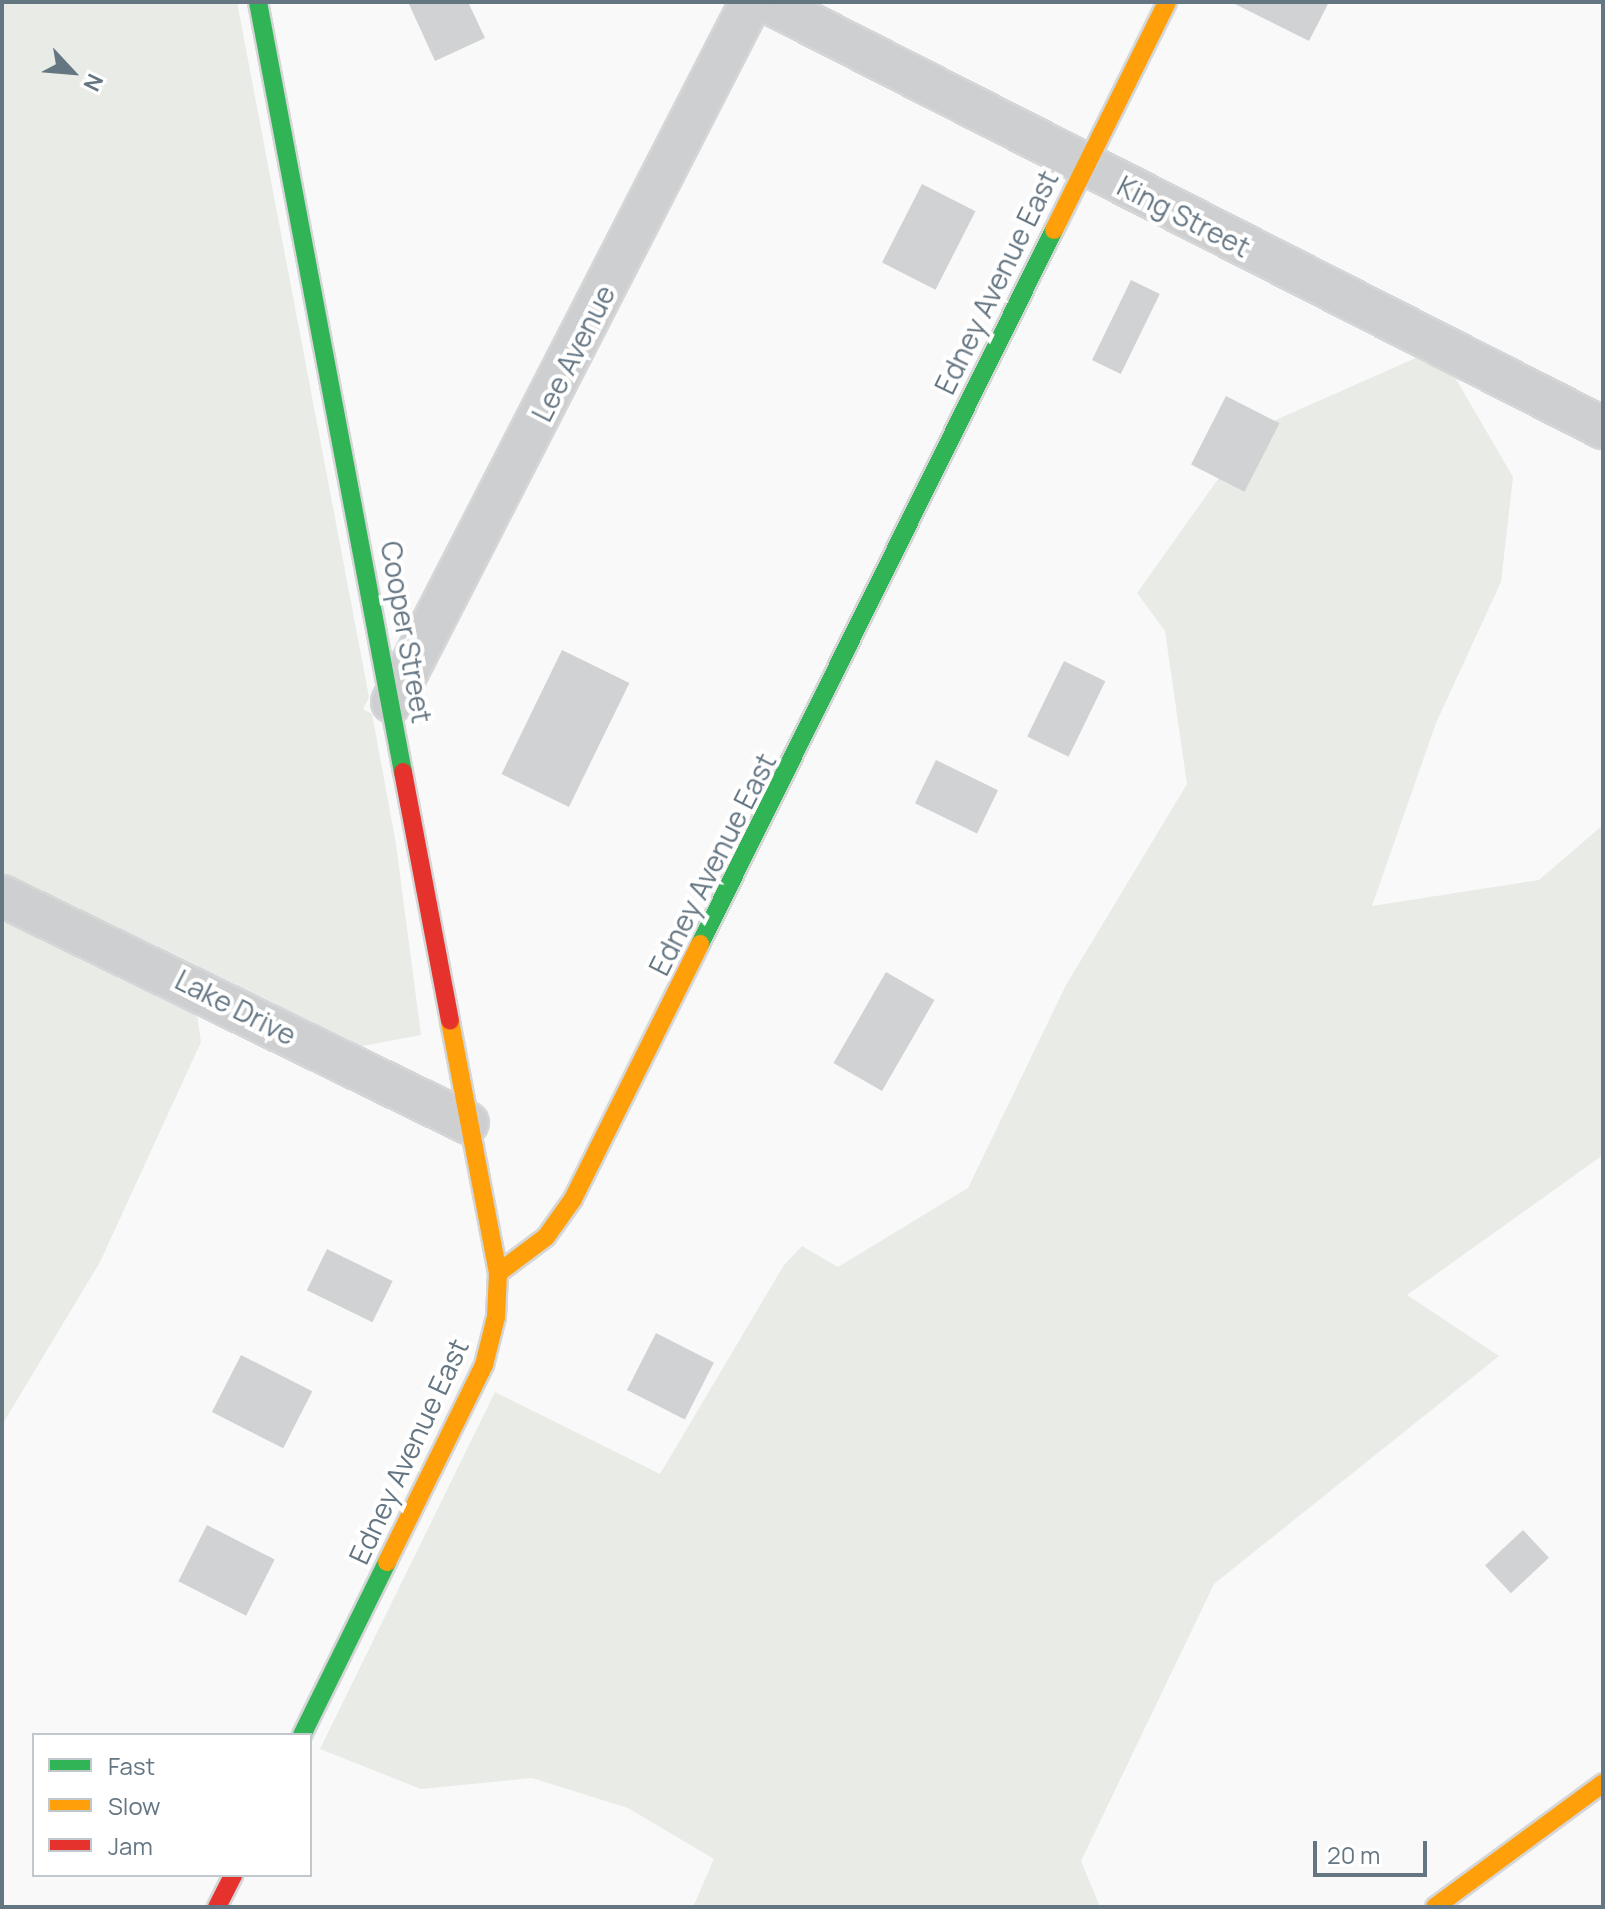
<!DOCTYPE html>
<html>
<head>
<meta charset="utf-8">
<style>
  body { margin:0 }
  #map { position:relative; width:1605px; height:1909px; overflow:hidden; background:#f9f9f9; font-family:Manrope,sans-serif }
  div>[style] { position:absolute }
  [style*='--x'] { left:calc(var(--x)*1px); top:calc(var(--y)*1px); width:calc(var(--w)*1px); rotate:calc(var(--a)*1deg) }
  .green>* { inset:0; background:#e8ebe6 }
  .building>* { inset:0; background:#d0d2d3; transform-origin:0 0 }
  .roads { filter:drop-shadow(2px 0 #d5d6d7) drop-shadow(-2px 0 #d5d6d7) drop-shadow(0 2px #d5d6d7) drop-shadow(0 -2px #d5d6d7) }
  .street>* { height:40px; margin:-20px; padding:0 20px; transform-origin:20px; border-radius:20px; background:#cecfd0 }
  .fast>* { height:18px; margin:-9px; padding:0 9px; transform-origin:9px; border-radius:9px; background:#30b455 }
  .slow>* { height:18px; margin:-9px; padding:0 9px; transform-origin:9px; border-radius:9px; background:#ff9f0a }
  .jam>* { height:18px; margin:-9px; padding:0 9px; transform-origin:9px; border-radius:9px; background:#e5322d }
  span { translate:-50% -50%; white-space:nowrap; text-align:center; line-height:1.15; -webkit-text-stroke:8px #fff; paint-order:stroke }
  .street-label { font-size:28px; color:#657683 }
  .frame { position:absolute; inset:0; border:4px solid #657683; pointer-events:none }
  .legend { position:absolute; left:32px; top:1733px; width:280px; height:144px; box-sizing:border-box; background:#fff; border:2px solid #c1c8cd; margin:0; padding:10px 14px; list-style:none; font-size:24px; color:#657683 }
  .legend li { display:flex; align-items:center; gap:16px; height:40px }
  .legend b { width:40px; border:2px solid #c1c8cd }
  .north { position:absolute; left:32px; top:32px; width:80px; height:80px; -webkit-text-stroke:6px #fff; paint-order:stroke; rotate:116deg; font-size:22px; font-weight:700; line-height:32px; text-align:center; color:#657683 }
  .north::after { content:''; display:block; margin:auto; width:28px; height:36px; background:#657683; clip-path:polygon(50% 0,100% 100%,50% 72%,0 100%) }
  .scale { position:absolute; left:1313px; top:1841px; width:114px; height:36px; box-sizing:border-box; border:4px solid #657683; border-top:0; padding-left:10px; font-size:24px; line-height:28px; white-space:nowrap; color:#657683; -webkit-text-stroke:6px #fff; paint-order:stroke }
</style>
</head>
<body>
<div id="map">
  <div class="green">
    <div style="clip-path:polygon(2px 2px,237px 2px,369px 697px,363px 709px,372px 714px,396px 844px,421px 1035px,357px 1047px,2px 875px)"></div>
    <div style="clip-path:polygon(1418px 357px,1453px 374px,1513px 477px,1501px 582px,1436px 723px,1372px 906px,1539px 880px,1603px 825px,1603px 1155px,1407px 1295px,1499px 1356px,1214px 1584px,1081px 1861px,1100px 1907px,693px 1907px,714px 1859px,628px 1808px,532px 1778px,421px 1789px,320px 1749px,495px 1392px,660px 1474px,784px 1265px,802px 1246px,838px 1267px,968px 1188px,1066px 985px,1187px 784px,1165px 631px,1137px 593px,1253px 430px)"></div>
    <div style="clip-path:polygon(2px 916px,196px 1008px,201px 1042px,100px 1262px,2px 1425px)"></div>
  </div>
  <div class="building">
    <div style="clip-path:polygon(408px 2px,468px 2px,485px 38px,435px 61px)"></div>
    <div style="clip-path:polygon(1231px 2px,1329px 2px,1309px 41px)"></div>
    <div style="left:922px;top:184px;width:60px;height:88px;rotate:27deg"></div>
    <div style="left:1131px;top:280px;width:32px;height:89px;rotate:26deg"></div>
    <div style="left:1226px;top:396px;width:60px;height:77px;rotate:27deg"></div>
    <div style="left:562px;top:650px;width:75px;height:138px;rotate:26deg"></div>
    <div style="left:1064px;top:661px;width:46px;height:84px;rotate:26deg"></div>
    <div style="left:936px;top:760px;width:69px;height:48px;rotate:26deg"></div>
    <div style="left:886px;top:972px;width:56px;height:105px;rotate:30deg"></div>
    <div style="left:327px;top:1249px;width:73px;height:46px;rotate:26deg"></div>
    <div style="left:656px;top:1333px;width:65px;height:64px;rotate:27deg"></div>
    <div style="left:241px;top:1355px;width:80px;height:64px;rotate:27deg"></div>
    <div style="left:207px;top:1525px;width:76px;height:63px;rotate:27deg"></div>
    <div style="left:1523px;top:1530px;width:38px;height:52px;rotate:47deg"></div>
  </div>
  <div class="roads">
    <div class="street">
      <div style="--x:767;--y:2;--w:938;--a:27"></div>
      <div style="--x:392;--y:702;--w:787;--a:-62.85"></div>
      <div style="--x:2;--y:896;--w:518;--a:25.97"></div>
    </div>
    <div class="fast">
      <div style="--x:258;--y:2;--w:784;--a:79.34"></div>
      <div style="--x:700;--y:944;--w:797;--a:-63.63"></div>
      <div style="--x:302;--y:1735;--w:193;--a:-63.8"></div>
    </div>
    <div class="slow">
      <div style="--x:1054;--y:230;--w:254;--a:-63.6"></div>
      <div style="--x:498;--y:1273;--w:60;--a:-36.9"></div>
      <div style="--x:546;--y:1237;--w:47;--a:-54.6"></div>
      <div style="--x:573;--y:1199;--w:285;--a:-63.5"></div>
      <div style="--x:387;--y:1562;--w:220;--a:-63.8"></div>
      <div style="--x:484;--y:1365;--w:49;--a:-76"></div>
      <div style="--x:496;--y:1317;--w:44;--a:-87.4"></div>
      <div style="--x:498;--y:1273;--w:257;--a:-100.8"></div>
      <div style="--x:1435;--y:1907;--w:209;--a:-36.4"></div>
    </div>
    <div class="jam">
      <div style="--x:403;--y:772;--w:253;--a:79.3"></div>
      <div style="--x:217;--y:1907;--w:36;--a:-63"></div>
    </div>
  </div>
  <div class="street-label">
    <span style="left:1184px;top:216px;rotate:27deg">King Street</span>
    <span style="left:996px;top:282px;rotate:-64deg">Edney Avenue East</span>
    <span style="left:573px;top:353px;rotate:-63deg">Lee Avenue</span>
    <span style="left:407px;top:632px;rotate:80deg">Cooper Street</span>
    <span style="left:712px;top:864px;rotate:-63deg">Edney Avenue East</span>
    <span style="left:236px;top:1007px;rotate:27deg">Lake Drive</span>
    <span style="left:408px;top:1451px;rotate:-65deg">Edney Avenue East</span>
  </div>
  <div class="frame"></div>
  <ul class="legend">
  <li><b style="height:10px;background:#30b455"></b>Fast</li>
  <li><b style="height:10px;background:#ff9f0a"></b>Slow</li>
  <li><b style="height:10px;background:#e5322d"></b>Jam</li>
  </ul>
  <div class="north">N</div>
  <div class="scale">20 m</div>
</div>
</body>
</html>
